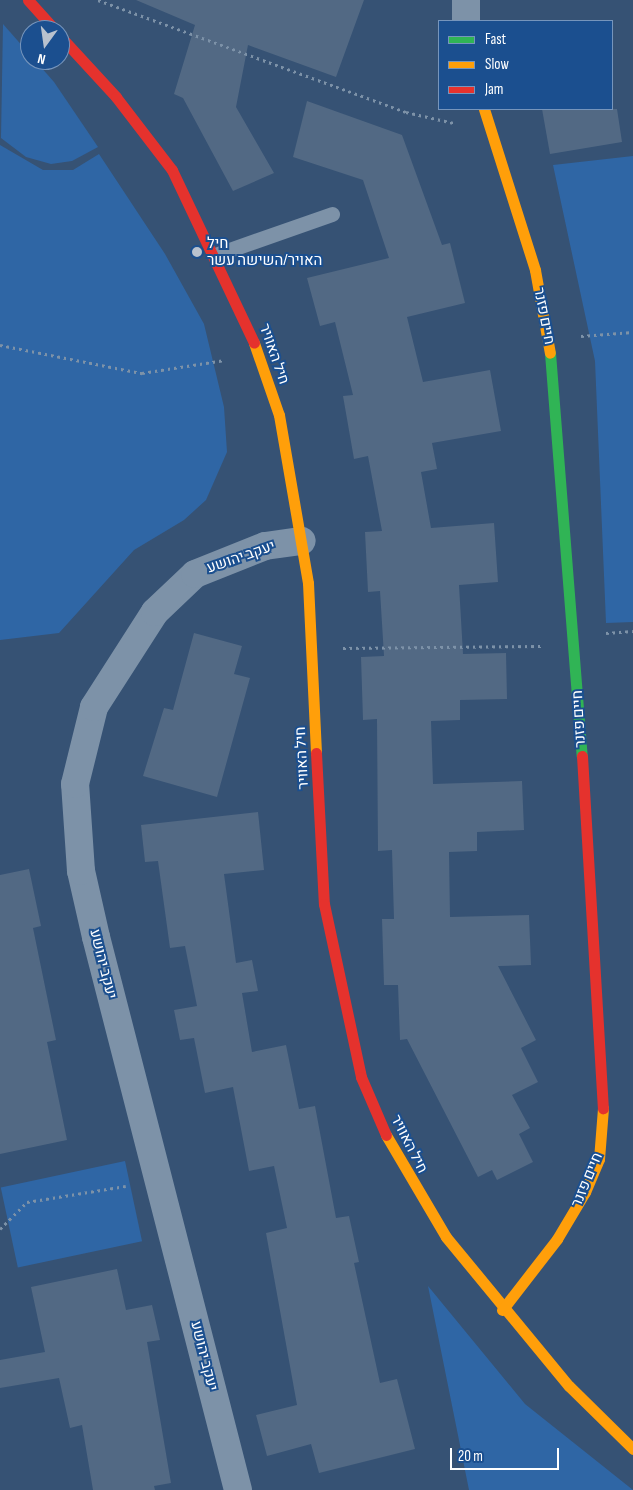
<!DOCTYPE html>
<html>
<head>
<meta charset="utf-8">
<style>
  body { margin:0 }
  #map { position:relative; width:633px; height:1490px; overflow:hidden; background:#365274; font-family:"Sofia Sans Condensed",Heebo,sans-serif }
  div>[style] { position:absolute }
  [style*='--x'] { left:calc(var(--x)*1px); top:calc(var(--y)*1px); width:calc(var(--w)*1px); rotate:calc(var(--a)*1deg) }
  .green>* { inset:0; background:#2f66a5; transform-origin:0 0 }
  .building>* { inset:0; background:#526984 }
  .path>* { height:3px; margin-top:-1.5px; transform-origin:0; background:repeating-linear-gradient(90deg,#7d92a8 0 2.5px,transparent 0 6.5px) }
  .lane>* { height:15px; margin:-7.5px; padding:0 7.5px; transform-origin:7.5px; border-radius:7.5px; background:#7d92a8 }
  .street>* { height:28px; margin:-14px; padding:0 14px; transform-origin:14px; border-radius:14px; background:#7d92a8 }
  .fast>* { height:11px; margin:-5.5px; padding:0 5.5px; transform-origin:5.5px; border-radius:5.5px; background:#30b455 }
  .slow>* { height:11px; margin:-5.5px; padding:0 5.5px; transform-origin:5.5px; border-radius:5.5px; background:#ff9f0a }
  .jam>* { height:11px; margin:-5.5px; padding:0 5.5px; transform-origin:5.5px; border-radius:5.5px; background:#e5322d }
  .dots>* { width:14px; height:14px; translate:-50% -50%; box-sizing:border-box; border:2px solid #1b4f8f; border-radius:50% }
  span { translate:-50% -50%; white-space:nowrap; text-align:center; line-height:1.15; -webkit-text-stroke:4px #1b4f8f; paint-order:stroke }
  .poi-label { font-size:15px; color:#fff }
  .left { translate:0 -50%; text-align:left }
  .street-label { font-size:15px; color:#fff }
  .legend { position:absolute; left:438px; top:20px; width:175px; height:90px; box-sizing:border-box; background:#1b4f8f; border:1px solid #7695bc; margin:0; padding:6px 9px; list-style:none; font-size:15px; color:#fff }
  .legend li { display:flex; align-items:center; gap:10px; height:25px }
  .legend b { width:25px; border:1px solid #7695bc }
  .north { position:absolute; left:20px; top:20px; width:50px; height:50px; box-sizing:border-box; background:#1b4f8f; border:1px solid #7695bc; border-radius:50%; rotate:194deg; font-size:14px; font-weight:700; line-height:20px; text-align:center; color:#fff }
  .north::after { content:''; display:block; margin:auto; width:18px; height:22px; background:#b9c2ce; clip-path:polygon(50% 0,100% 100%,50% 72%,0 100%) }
  .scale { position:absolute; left:450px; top:1448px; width:109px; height:22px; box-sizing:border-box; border:2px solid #fff; border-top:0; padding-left:6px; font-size:15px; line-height:18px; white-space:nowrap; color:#fff; -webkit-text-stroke:4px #1b4f8f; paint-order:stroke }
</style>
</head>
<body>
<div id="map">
  <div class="green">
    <div style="clip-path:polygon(3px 24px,54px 82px,98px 147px,72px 161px,51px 164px,26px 157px,1px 138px)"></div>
    <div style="clip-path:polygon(0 145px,43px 170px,73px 170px,99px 154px,165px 254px,204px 324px,224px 407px,227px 452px,206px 500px,184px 520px,134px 550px,59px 633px,0 640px)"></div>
    <div style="clip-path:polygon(633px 156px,633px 622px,606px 623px,595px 361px,553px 165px)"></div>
    <div style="left:125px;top:1161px;width:82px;height:127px;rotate:78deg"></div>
    <div style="clip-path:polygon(428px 1286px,525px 1404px,633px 1490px,469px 1490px)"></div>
  </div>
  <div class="building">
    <div style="clip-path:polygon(136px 0,364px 0,336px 77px,248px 45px,236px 107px,274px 173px,233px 191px,183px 98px,174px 94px,195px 25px)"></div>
    <div style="clip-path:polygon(307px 101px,402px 135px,442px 245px,450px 243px,465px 303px,407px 317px,423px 382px,490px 370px,501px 431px,432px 443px,437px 469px,421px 472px,431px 528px,494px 523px,498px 582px,459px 585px,463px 654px,506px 653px,507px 699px,460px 700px,460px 720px,431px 721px,433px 784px,522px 781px,524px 830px,477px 832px,477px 851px,449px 852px,450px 917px,529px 915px,531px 965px,498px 966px,536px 1040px,521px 1048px,538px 1082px,512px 1095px,530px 1128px,519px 1134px,533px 1162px,497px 1180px,492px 1170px,478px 1177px,407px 1039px,400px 1040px,398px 985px,384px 985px,382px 919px,394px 919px,392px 850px,378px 851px,377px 719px,363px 720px,361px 657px,384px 656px,380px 591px,368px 592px,365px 532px,382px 531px,368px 456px,354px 459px,343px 396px,353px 395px,335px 322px,320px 326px,307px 278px,389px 258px,363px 180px,293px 157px)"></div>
    <div style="clip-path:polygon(542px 109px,617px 109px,622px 142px,550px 154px)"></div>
    <div style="clip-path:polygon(194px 633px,242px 646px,234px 674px,250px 678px,217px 797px,143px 776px,164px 708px,173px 710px)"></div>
    <div style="clip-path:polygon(258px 812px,264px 870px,224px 874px,236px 963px,252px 960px,258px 991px,242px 993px,252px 1052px,286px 1045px,299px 1109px,315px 1106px,336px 1218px,349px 1216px,359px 1262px,354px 1263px,380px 1383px,397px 1379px,415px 1449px,319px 1473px,311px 1444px,267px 1456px,256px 1415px,297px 1405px,266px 1233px,287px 1228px,274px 1166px,249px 1171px,233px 1087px,205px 1093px,194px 1038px,180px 1040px,174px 1010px,197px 1006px,185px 946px,170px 948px,158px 861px,145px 862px,141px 825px)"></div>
    <div style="clip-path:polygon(29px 869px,41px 926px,33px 928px,56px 1040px,47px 1042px,67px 1140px,0 1154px,0 875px)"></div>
    <div style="clip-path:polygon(117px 1269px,126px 1310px,152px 1305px,160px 1340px,147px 1342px,171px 1483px,154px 1486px,155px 1490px,93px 1490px,82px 1425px,70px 1428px,59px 1378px,0 1388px,0 1360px,45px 1352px,31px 1287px)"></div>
  </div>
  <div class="path">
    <div style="--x:98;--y:0;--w:328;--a:20"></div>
    <div style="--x:406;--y:112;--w:49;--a:12.9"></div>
    <div style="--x:581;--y:336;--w:52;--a:-4.4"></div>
    <div style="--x:0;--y:345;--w:145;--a:11.2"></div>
    <div style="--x:142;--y:373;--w:84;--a:-8.9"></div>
    <div style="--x:606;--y:633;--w:27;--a:-4"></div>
    <div style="--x:343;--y:648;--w:199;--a:-0.6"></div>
    <div style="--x:0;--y:1229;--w:38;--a:-45"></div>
    <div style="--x:27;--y:1202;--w:100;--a:-9.2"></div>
  </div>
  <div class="lane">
    <div style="--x:215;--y:255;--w:124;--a:-19.3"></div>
  </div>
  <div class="street">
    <div style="--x:466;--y:0;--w:21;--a:90"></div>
    <div style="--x:238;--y:1490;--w:571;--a:-104.4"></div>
    <div style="--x:96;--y:937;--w:68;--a:-102.8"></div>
    <div style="--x:81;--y:871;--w:87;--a:-93.9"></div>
    <div style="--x:75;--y:784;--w:79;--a:-76.1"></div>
    <div style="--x:94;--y:707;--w:113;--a:-57.3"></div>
    <div style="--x:155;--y:612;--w:55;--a:-43.5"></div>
    <div style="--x:195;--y:574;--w:75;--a:-21.8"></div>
    <div style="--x:265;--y:546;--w:37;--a:-8"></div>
  </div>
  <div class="fast">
    <div style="--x:550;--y:353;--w:404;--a:85.5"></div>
  </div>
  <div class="slow">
    <div style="--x:484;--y:109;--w:169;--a:72.4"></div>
    <div style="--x:535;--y:270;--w:84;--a:79.8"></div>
    <div style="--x:254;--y:343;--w:76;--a:70.9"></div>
    <div style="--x:279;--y:415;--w:170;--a:80.2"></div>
    <div style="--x:308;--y:583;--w:170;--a:87.3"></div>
    <div style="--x:386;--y:1135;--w:118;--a:59.5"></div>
    <div style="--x:446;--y:1237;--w:193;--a:50.5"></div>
    <div style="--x:569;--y:1386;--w:90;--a:44.5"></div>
    <div style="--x:502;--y:1310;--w:90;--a:-52.2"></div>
    <div style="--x:557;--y:1239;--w:55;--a:-59.2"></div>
    <div style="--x:585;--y:1192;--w:36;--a:-67"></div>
    <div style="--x:599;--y:1159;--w:51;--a:-85.5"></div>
  </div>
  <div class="jam">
    <div style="--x:28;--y:0;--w:40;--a:48"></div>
    <div style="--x:60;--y:36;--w:83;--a:47.4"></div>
    <div style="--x:116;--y:97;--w:92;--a:52.5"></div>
    <div style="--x:172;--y:170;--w:191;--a:64.6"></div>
    <div style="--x:316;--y:753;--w:151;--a:87"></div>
    <div style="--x:324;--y:904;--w:177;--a:77.9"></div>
    <div style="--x:361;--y:1077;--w:63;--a:66.7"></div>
    <div style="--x:582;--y:756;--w:353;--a:86.6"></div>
  </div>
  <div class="dots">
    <div style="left:197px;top:252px;background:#b9c2ce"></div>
  </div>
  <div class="poi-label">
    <span class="left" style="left:207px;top:252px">חיל<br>האויר/השישה עשר</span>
  </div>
  <div class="street-label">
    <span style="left:544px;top:316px;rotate:79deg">חיים פזנר</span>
    <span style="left:274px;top:354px;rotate:71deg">חיל האוויר</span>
    <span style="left:241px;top:557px;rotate:-19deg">יעקב יהושע</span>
    <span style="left:579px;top:719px;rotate:-93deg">חיים פזנר</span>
    <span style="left:302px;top:758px;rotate:-93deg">חיל האוויר</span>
    <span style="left:103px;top:964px;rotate:76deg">יעקב יהושע</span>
    <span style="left:409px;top:1144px;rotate:63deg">חיל האוויר</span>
    <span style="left:587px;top:1180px;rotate:-67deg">חיים פזנר</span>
    <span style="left:204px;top:1356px;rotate:76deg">יעקב יהושע</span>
  </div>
  <ul class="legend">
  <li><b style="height:6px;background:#30b455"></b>Fast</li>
  <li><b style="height:6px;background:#ff9f0a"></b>Slow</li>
  <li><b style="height:6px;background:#e5322d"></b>Jam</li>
  </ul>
  <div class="north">N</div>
  <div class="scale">20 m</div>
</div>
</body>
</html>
